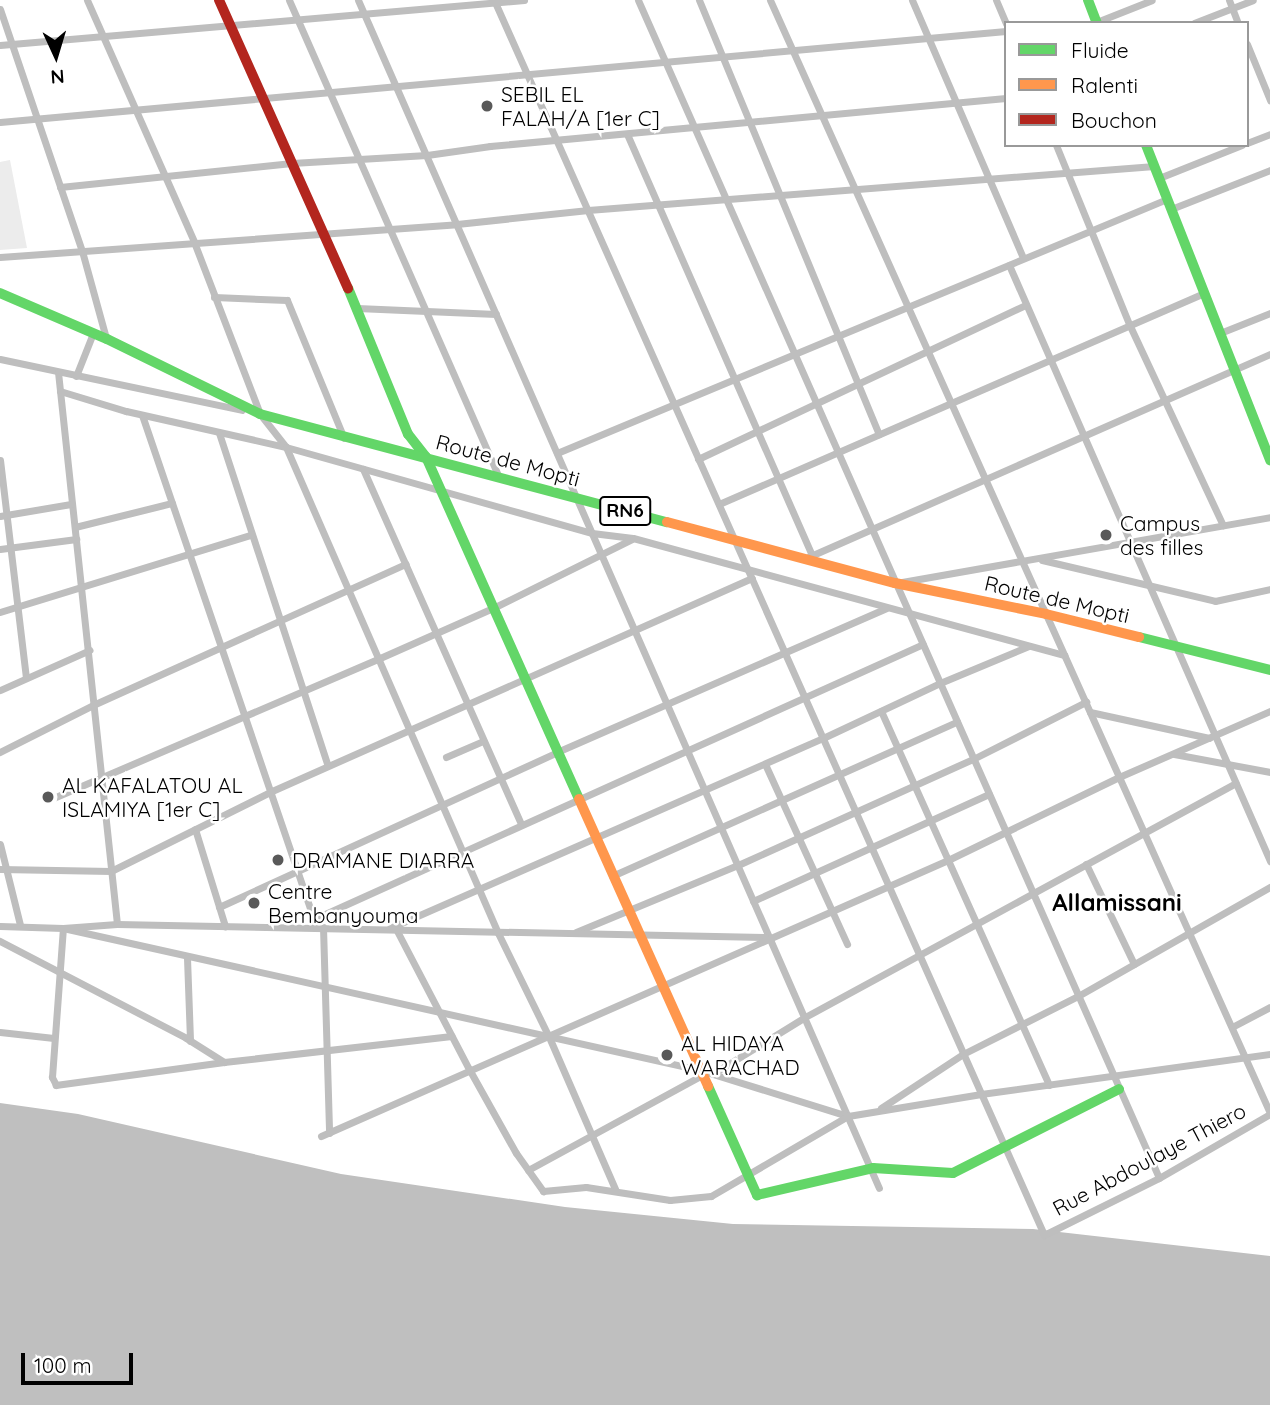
<!DOCTYPE html>
<html>
<head>
<meta charset="utf-8">
<style>
  body { margin:0 }
  #map { position:relative; width:1270px; height:1405px; overflow:hidden; background:#fff; font-family:Quicksand,sans-serif }
  div>[style] { position:absolute }
  [style*='--x'] { left:calc(var(--x)*1px); top:calc(var(--y)*1px); width:calc(var(--w)*1px); rotate:calc(var(--a)*1deg) }
  .green>* { inset:0; background:#ececec }
  .water>* { inset:0; background:#bfbfbf }
  .street>* { height:7px; margin:-3.5px; padding:0 3.5px; transform-origin:3.5px; border-radius:3.5px; background:#bebebe }
  .fast>* { height:10px; margin:-5px; padding:0 5px; transform-origin:5px; border-radius:5px; background:#63d668 }
  .slow>* { height:10px; margin:-5px; padding:0 5px; transform-origin:5px; border-radius:5px; background:#ff974d }
  .jam>* { height:10px; margin:-5px; padding:0 5px; transform-origin:5px; border-radius:5px; background:#b3261e }
  .dots>* { width:19px; height:19px; translate:-50% -50%; box-sizing:border-box; border:4px solid #fff; border-radius:50% }
  span { translate:-50% -50%; white-space:nowrap; text-align:center; line-height:1.15; -webkit-text-stroke:5px #fff; paint-order:stroke }
  .shield-label span { padding:2px 5px; background:#fff; border:2px solid; border-radius:5px; -webkit-text-stroke-width:0 }
  .shield-label { font-size:19px; color:#000; font-weight:700 }
  .poi-label { font-size:21px; color:#000 }
  .left { translate:0 -50%; text-align:left }
  .street-label { font-size:21px; color:#000 }
  .quarter-label { font-size:24px; color:#000; font-weight:700 }
  .legend { position:absolute; left:1004px; top:21px; width:245px; height:126px; box-sizing:border-box; background:#fff; border:2px solid #999; margin:0; padding:9px 12px; list-style:none; font-size:21px; color:#000 }
  .legend li { display:flex; align-items:center; gap:14px; height:35px }
  .legend b { width:35px; border:2px solid #999 }
  .north { position:absolute; left:21px; top:21px; width:70px; height:70px; -webkit-text-stroke:5px #fff; paint-order:stroke; rotate:176deg; font-size:19px; font-weight:700; line-height:28px; text-align:center; color:#000 }
  .north::after { content:''; display:block; margin:auto; width:24px; height:32px; background:#000; clip-path:polygon(50% 0,100% 100%,50% 72%,0 100%) }
  .scale { position:absolute; left:21px; top:1353px; width:112px; height:32px; box-sizing:border-box; border:4px solid #000; border-top:0; padding-left:9px; font-size:21px; line-height:24px; white-space:nowrap; color:#000; -webkit-text-stroke:5px #fff; paint-order:stroke }
</style>
</head>
<body>
<div id="map">
  <div class="green">
    <div style="clip-path:polygon(10px 160px,27px 248px,0 250px,0 162px)"></div>
  </div>
  <div class="water">
    <div style="clip-path:polygon(0 1103px,78px 1114px,341px 1174px,565px 1207px,733px 1224px,1033px 1229px,1270px 1256px,1270px 1405px,0 1405px)"></div>
  </div>
  <div class="street">
    <div style="--x:87;--y:0;--w:265;--a:66.1"></div>
    <div style="--x:194;--y:242;--w:184;--a:69"></div>
    <div style="--x:260;--y:414;--w:42;--a:51.8"></div>
    <div style="--x:286;--y:447;--w:530;--a:66.43"></div>
    <div style="--x:498;--y:933;--w:116;--a:63.9"></div>
    <div style="--x:549;--y:1037;--w:166;--a:66.5"></div>
    <div style="--x:289;--y:0;--w:519;--a:66.25"></div>
    <div style="--x:358;--y:0;--w:1297;--a:66.32"></div>
    <div style="--x:494;--y:0;--w:1352;--a:65.99"></div>
    <div style="--x:1044;--y:1235;--w:128;--a:-26.4"></div>
    <div style="--x:1159;--y:1178;--w:128;--a:-30"></div>
    <div style="--x:638;--y:0;--w:1288;--a:66.14"></div>
    <div style="--x:699;--y:0;--w:470;--a:67.5"></div>
    <div style="--x:770;--y:0;--w:1220;--a:65.81"></div>
    <div style="--x:912;--y:0;--w:281;--a:66.7"></div>
    <div style="--x:996;--y:0;--w:26;--a:67"></div>
    <div style="--x:1229;--y:0;--w:25;--a:69"></div>
    <div style="--x:0;--y:9;--w:256;--a:71.3"></div>
    <div style="--x:82;--y:251;--w:90;--a:74.6"></div>
    <div style="--x:1094;--y:23;--w:62;--a:-21.6"></div>
    <div style="--x:1194;--y:23;--w:63;--a:-21.3"></div>
    <div style="--x:1247;--y:44;--w:61;--a:67.7"></div>
    <div style="--x:0;--y:45;--w:526;--a:-4.91"></div>
    <div style="--x:0;--y:122;--w:1010;--a:-5.17"></div>
    <div style="--x:627;--y:134;--w:460;--a:66.3"></div>
    <div style="--x:1247;--y:143;--w:25;--a:-21"></div>
    <div style="--x:1056;--y:145;--w:196;--a:67.8"></div>
    <div style="--x:1130;--y:326;--w:220;--a:65"></div>
    <div style="--x:1159;--y:178;--w:89;--a:-21.7"></div>
    <div style="--x:60;--y:187;--w:233;--a:-5.9"></div>
    <div style="--x:292;--y:163;--w:135;--a:-3.4"></div>
    <div style="--x:427;--y:155;--w:64;--a:-8.1"></div>
    <div style="--x:490;--y:146;--w:518;--a:-5.31"></div>
    <div style="--x:1171;--y:209;--w:106;--a:-21.5"></div>
    <div style="--x:0;--y:257;--w:458;--a:-4.1"></div>
    <div style="--x:457;--y:224;--w:132;--a:-6.1"></div>
    <div style="--x:588;--y:210;--w:568;--a:-4.45"></div>
    <div style="--x:1009;--y:265;--w:651;--a:66.35"></div>
    <div style="--x:214;--y:297;--w:73;--a:2.4"></div>
    <div style="--x:287;--y:300;--w:149;--a:67.6"></div>
    <div style="--x:357;--y:308;--w:139;--a:2.5"></div>
    <div style="--x:1220;--y:333;--w:54;--a:-21.8"></div>
    <div style="--x:0;--y:359;--w:247;--a:11.9"></div>
    <div style="--x:58;--y:372;--w:555;--a:83.9"></div>
    <div style="--x:76;--y:376;--w:46;--a:-68.4"></div>
    <div style="--x:60;--y:391;--w:69;--a:16.9"></div>
    <div style="--x:126;--y:411;--w:164;--a:12.7"></div>
    <div style="--x:286;--y:447;--w:318;--a:15.7"></div>
    <div style="--x:592;--y:533;--w:41;--a:7"></div>
    <div style="--x:633;--y:538;--w:447;--a:15.2"></div>
    <div style="--x:142;--y:415;--w:537;--a:71.19"></div>
    <div style="--x:219;--y:433;--w:350;--a:71.9"></div>
    <div style="--x:557;--y:453;--w:661;--a:-22.61"></div>
    <div style="--x:698;--y:459;--w:361;--a:-25.2"></div>
    <div style="--x:0;--y:460;--w:219;--a:83.2"></div>
    <div style="--x:363;--y:469;--w:389;--a:66"></div>
    <div style="--x:719;--y:504;--w:529;--a:-23.51"></div>
    <div style="--x:0;--y:516;--w:72;--a:-9.6"></div>
    <div style="--x:75;--y:527;--w:100;--a:-13.9"></div>
    <div style="--x:0;--y:549;--w:77;--a:-7.5"></div>
    <div style="--x:806;--y:558;--w:507;--a:-23.73"></div>
    <div style="--x:1042;--y:560;--w:178;--a:13.3"></div>
    <div style="--x:1215;--y:601;--w:56;--a:-12.3"></div>
    <div style="--x:902;--y:582;--w:374;--a:-10"></div>
    <div style="--x:0;--y:612;--w:263;--a:-17.1"></div>
    <div style="--x:0;--y:690;--w:98;--a:-24"></div>
    <div style="--x:881;--y:711;--w:410;--a:65.8"></div>
    <div style="--x:1090;--y:712;--w:122;--a:12.3"></div>
    <div style="--x:0;--y:752;--w:104;--a:-26.8"></div>
    <div style="--x:93;--y:705;--w:343;--a:-24.3"></div>
    <div style="--x:1174;--y:754;--w:98;--a:10.6"></div>
    <div style="--x:446;--y:757;--w:40;--a:-23.4"></div>
    <div style="--x:765;--y:764;--w:198;--a:65.5"></div>
    <div style="--x:51;--y:799;--w:358;--a:-23.2"></div>
    <div style="--x:380;--y:658;--w:124;--a:-23.9"></div>
    <div style="--x:493;--y:608;--w:155;--a:-26.4"></div>
    <div style="--x:195;--y:829;--w:102;--a:72.8"></div>
    <div style="--x:0;--y:844;--w:83;--a:76.1"></div>
    <div style="--x:1086;--y:864;--w:111;--a:64.4"></div>
    <div style="--x:0;--y:869;--w:111;--a:1"></div>
    <div style="--x:111;--y:871;--w:180;--a:-26.4"></div>
    <div style="--x:272;--y:791;--w:525;--a:-23.93"></div>
    <div style="--x:612;--y:876;--w:378;--a:-24.1"></div>
    <div style="--x:753;--y:901;--w:259;--a:-24.4"></div>
    <div style="--x:219;--y:907;--w:372;--a:-24.6"></div>
    <div style="--x:557;--y:752;--w:359;--a:-23.6"></div>
    <div style="--x:314;--y:919;--w:668;--a:-24.3"></div>
    <div style="--x:0;--y:926;--w:63;--a:1.8"></div>
    <div style="--x:63;--y:928;--w:653;--a:12.57"></div>
    <div style="--x:700;--y:1070;--w:155;--a:17.3"></div>
    <div style="--x:848;--y:1116;--w:135;--a:-9.4"></div>
    <div style="--x:981;--y:1094;--w:292;--a:-7.9"></div>
    <div style="--x:323;--y:927;--w:206;--a:88.3"></div>
    <div style="--x:390;--y:928;--w:473;--a:-23.7"></div>
    <div style="--x:823;--y:738;--w:129;--a:-25.2"></div>
    <div style="--x:940;--y:683;--w:96;--a:-22.6"></div>
    <div style="--x:396;--y:929;--w:158;--a:62.5"></div>
    <div style="--x:469;--y:1069;--w:96;--a:60.8"></div>
    <div style="--x:516;--y:1153;--w:47;--a:54.6"></div>
    <div style="--x:543;--y:1191;--w:43;--a:-5.3"></div>
    <div style="--x:586;--y:1187;--w:85;--a:8.8"></div>
    <div style="--x:670;--y:1200;--w:41;--a:-5.6"></div>
    <div style="--x:711;--y:1196;--w:159;--a:-30.3"></div>
    <div style="--x:576;--y:932;--w:175;--a:-22.5"></div>
    <div style="--x:738;--y:865;--w:258;--a:-24.3"></div>
    <div style="--x:973;--y:759;--w:127;--a:-26.8"></div>
    <div style="--x:0;--y:941;--w:210;--a:27.5"></div>
    <div style="--x:186;--y:1038;--w:45;--a:32.3"></div>
    <div style="--x:224;--y:1062;--w:229;--a:-6.5"></div>
    <div style="--x:187;--y:958;--w:83;--a:87.9"></div>
    <div style="--x:1232;--y:1027;--w:43;--a:-27.8"></div>
    <div style="--x:0;--y:1032;--w:54;--a:6.3"></div>
    <div style="--x:224;--y:1062;--w:170;--a:172.2"></div>
    <div style="--x:56;--y:1085;--w:9;--a:-117"></div>
    <div style="--x:52;--y:1077;--w:149;--a:-85.8"></div>
    <div style="--x:63;--y:928;--w:54;--a:-4.2"></div>
    <div style="--x:117;--y:924;--w:648;--a:1.15"></div>
    <div style="--x:714;--y:1073;--w:107;--a:-31.6"></div>
    <div style="--x:805;--y:1017;--w:490;--a:-28.5"></div>
    <div style="--x:881;--y:1108;--w:98;--a:-33.4"></div>
    <div style="--x:963;--y:1054;--w:129;--a:-26.8"></div>
    <div style="--x:1078;--y:996;--w:221;--a:-29.6"></div>
    <div style="--x:321;--y:1136;--w:685;--a:-23.76"></div>
    <div style="--x:948;--y:860;--w:190;--a:-25.9"></div>
    <div style="--x:1119;--y:777;--w:165;--a:-23.6"></div>
    <div style="--x:528;--y:1170;--w:198;--a:-28.6"></div>
  </div>
  <div class="fast">
    <div style="--x:1088;--y:0;--w:25;--a:69"></div>
    <div style="--x:1146;--y:145;--w:339;--a:68.5"></div>
    <div style="--x:348;--y:288;--w:158;--a:67.7"></div>
    <div style="--x:408;--y:434;--w:29;--a:52"></div>
    <div style="--x:426;--y:457;--w:375;--a:65.9"></div>
    <div style="--x:0;--y:293;--w:116;--a:23.3"></div>
    <div style="--x:107;--y:339;--w:170;--a:26.1"></div>
    <div style="--x:260;--y:414;--w:421;--a:14.9"></div>
    <div style="--x:1139;--y:637;--w:135;--a:14.1"></div>
    <div style="--x:708;--y:1086;--w:120;--a:65.8"></div>
    <div style="--x:757;--y:1195;--w:119;--a:-13.1"></div>
    <div style="--x:873;--y:1168;--w:80;--a:3.6"></div>
    <div style="--x:953;--y:1173;--w:186;--a:-26.8"></div>
  </div>
  <div class="slow">
    <div style="--x:667;--y:522;--w:236;--a:15"></div>
    <div style="--x:895;--y:583;--w:154;--a:11.6"></div>
    <div style="--x:1046;--y:614;--w:96;--a:13.9"></div>
    <div style="--x:579;--y:799;--w:315;--a:65.8"></div>
  </div>
  <div class="jam">
    <div style="--x:219;--y:0;--w:316;--a:65.9"></div>
  </div>
  <div class="dots">
    <div style="left:487px;top:106px;background:#595959"></div>
    <div style="left:1106px;top:535px;background:#595959"></div>
    <div style="left:48px;top:797px;background:#595959"></div>
    <div style="left:278px;top:860px;background:#595959"></div>
    <div style="left:254px;top:903px;background:#595959"></div>
    <div style="left:667px;top:1055px;background:#595959"></div>
  </div>
  <div class="shield-label">
    <span style="left:625px;top:511px">RN6</span>
  </div>
  <div class="poi-label">
    <span class="left" style="left:501px;top:106px">SEBIL EL<br>FALAH/A [1er C]</span>
    <span class="left" style="left:1120px;top:535px">Campus<br>des filles</span>
    <span class="left" style="left:62px;top:797px">AL KAFALATOU AL<br>ISLAMIYA [1er C]</span>
    <span class="left" style="left:292px;top:860px">DRAMANE DIARRA</span>
    <span class="left" style="left:268px;top:903px">Centre<br>Bembanyouma</span>
    <span class="left" style="left:681px;top:1055px">AL HIDAYA<br>WARACHAD</span>
  </div>
  <div class="street-label">
    <span style="left:508px;top:460px;rotate:15deg">Route de Mopti</span>
    <span style="left:1057px;top:599px;rotate:13deg">Route de Mopti</span>
    <span style="left:1149px;top:1159px;rotate:-28deg">Rue Abdoulaye Thiero</span>
  </div>
  <div class="quarter-label">
    <span style="left:1117px;top:903px">Allamissani</span>
  </div>
  <ul class="legend">
  <li><b style="height:9px;background:#63d668"></b>Fluide</li>
  <li><b style="height:9px;background:#ff974d"></b>Ralenti</li>
  <li><b style="height:9px;background:#b3261e"></b>Bouchon</li>
  </ul>
  <div class="north">N</div>
  <div class="scale">100 m</div>
</div>
</body>
</html>
